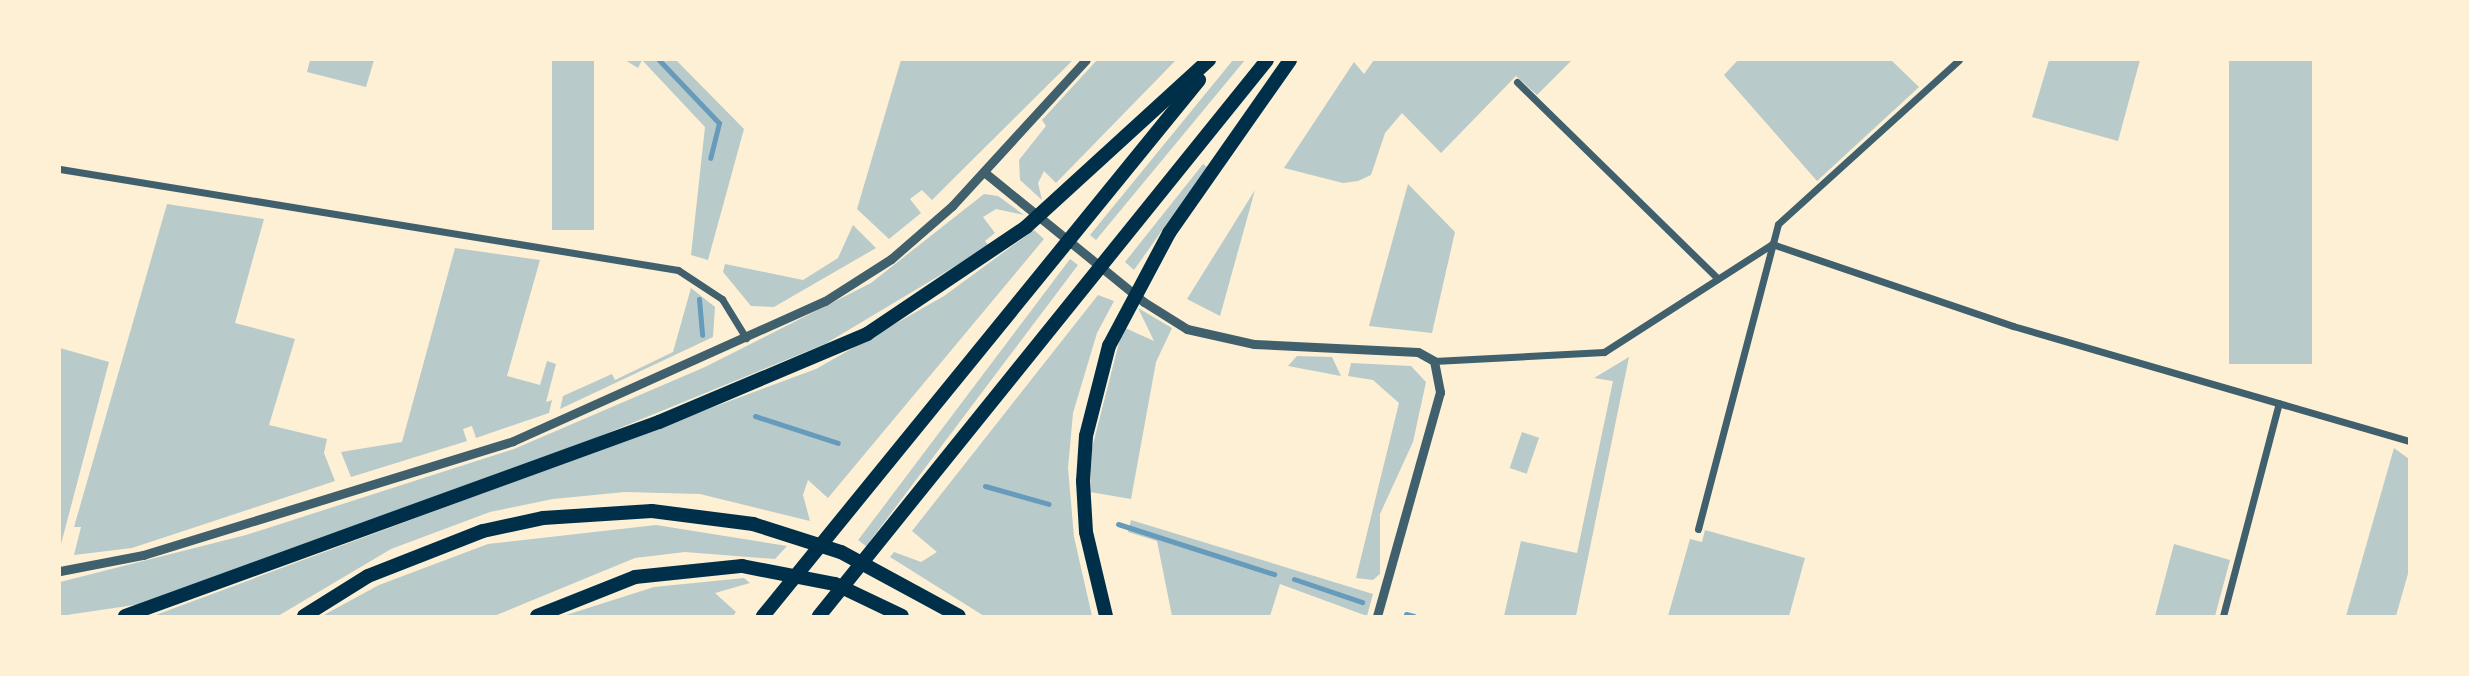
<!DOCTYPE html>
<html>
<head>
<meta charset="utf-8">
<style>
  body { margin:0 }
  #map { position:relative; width:2469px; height:676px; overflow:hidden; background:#fdf0d5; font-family:Montserrat,sans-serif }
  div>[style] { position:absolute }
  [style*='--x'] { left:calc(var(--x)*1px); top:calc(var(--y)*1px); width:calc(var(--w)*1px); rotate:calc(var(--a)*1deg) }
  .green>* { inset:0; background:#b9caca; transform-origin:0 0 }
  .stream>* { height:5px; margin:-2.5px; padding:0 2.5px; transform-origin:2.5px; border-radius:2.5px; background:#669bbc }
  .minor>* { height:7px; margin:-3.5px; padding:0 3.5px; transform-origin:3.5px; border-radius:3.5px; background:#3f606c }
  .tertiary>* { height:9px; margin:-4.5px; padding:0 4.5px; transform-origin:4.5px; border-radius:4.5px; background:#3f606c }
  .motorway>* { height:14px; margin:-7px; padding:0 7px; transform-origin:7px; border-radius:7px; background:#003049 }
  span { translate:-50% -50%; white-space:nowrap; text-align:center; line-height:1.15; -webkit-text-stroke:5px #fdf0d5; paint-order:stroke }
  .frame { position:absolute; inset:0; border:61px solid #fdf0d5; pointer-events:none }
</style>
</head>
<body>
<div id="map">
  <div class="green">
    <div style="clip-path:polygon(310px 60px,374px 60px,366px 87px,307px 72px)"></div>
    <div style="left:552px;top:60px;width:42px;height:170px"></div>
    <div style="clip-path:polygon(625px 60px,676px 60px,744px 129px,708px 260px,691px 255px,705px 127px,642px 60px,638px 68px)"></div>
    <div style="clip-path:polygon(901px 60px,1073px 60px,932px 200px,922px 190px,910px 199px,921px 213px,889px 239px,857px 209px)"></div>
    <div style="clip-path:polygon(1097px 60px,1176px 60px,1056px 183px,1044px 171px,1038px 183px,1042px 200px,1020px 180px,1019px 160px,1046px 126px,1042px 120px)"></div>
    <div style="clip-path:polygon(1233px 60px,1245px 60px,1096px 240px,1090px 235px)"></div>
    <div style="clip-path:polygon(1374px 60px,1572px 60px,1537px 95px,1516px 76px,1441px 153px,1402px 113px,1385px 133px,1371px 175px,1358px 181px,1343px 183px,1284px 168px,1354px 62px,1364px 74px)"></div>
    <div style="clip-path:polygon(1738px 60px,1891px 60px,1919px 87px,1817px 181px,1724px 75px)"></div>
    <div style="clip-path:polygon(2049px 60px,2140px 60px,2118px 141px,2032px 117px)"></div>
    <div style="left:2229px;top:60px;width:83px;height:304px"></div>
    <div style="clip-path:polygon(1203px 164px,1207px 167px,1134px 270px,1125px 262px)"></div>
    <div style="clip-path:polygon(1408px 184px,1455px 232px,1432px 333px,1369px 326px)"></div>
    <div style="clip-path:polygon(1255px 190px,1220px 316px,1187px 299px)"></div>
    <div style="clip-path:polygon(984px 194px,998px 196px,1024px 215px,996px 209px,983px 217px,995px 233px,985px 241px,989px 246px,825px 344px,593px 439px,141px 604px,60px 616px,60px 582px,246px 535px,514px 449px,705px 367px,871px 283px)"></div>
    <div style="clip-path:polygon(167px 204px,264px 219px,235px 323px,295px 339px,269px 425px,327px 439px,324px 453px,335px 481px,132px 548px,74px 555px,81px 527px,74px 527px)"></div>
    <div style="clip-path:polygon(853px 225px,876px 248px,774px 307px,751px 306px,723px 272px,725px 264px,803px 280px,838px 258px)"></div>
    <div style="clip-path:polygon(1034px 230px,1044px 239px,828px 498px,808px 480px,803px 495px,810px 521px,700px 494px,625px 492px,553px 499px,490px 512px,391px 549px,278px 616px,153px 616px,816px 369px,944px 296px)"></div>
    <div style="clip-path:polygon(455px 248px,540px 260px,507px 376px,540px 385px,547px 361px,556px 364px,546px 402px,552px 400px,549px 413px,476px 438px,472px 426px,463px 429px,467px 441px,351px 477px,341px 452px,402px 442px)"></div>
    <div style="left:1070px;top:259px;width:10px;height:352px;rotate:37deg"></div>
    <div style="clip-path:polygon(691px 288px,715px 307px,713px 337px,560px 409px,563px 396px,612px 374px,615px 380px,673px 352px)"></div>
    <div style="clip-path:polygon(1098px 295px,1114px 301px,1097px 333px,1073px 413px,1068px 468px,1074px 537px,1092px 616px,984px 616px,890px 557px,894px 552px,921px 562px,937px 552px,912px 531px)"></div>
    <div style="clip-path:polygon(1138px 308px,1172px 328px,1156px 362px,1131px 499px,1090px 492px,1092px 448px,1123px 327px,1154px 341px)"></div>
    <div style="clip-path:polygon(60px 348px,109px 362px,60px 548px)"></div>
    <div style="clip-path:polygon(1297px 356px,1332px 357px,1341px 376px,1288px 366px)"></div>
    <div style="clip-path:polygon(1629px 357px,1576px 616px,1504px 616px,1521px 541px,1577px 553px,1613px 381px,1594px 378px)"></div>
    <div style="clip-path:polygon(1351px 363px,1411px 366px,1426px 382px,1413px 442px,1380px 514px,1380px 574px,1373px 580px,1356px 578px,1399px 403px,1373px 380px,1348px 376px)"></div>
    <div style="left:1522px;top:432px;width:18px;height:38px;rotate:19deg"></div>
    <div style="clip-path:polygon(2394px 448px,2409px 459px,2409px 570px,2396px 616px,2346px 616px)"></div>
    <div style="clip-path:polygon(1131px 520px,1373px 594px,1367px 616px,1280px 584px,1270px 616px,1172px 616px,1157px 541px,1128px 532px)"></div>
    <div style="clip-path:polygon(656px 525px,787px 546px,775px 559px,685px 552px,635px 558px,494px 616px,322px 616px,379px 585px,488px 544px)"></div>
    <div style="clip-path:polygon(1705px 530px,1805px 558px,1789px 616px,1668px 616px,1690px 539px,1702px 542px)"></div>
    <div style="clip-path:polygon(2174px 544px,2230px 560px,2215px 616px,2155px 616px)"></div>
    <div style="clip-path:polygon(744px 578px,750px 583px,715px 593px,736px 612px,733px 616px,563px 616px,654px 587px)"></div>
  </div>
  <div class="stream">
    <div style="--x:659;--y:60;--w:87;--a:46.4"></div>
    <div style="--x:719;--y:123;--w:36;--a:104"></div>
    <div style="--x:699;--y:299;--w:36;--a:85"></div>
    <div style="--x:755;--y:416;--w:87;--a:18"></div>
    <div style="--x:985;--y:486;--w:66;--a:15.7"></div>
    <div style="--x:1118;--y:524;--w:164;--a:17.8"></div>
    <div style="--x:1294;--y:579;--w:72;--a:18.7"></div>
    <div style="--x:1406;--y:614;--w:8;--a:14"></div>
  </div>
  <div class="minor">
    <div style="--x:1517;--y:82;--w:281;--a:44.4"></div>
    <div style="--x:60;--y:169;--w:626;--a:9.28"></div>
    <div style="--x:678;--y:270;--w:53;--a:33.4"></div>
    <div style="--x:722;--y:299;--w:46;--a:58.4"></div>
    <div style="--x:1434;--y:361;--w:170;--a:-3"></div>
    <div style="--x:1604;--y:352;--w:200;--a:-32.7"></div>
    <div style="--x:1772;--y:244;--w:255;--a:18.8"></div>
    <div style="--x:2013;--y:326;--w:413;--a:16.2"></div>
    <div style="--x:1698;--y:529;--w:315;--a:-75.3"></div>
    <div style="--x:1778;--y:224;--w:244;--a:-42.2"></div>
    <div style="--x:2223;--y:616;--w:220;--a:-75.3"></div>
  </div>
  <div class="tertiary">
    <div style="--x:984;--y:172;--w:206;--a:39.1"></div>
    <div style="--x:1144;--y:302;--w:51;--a:32.1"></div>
    <div style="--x:1187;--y:329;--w:69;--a:12.6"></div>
    <div style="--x:1254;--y:344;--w:164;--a:2.8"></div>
    <div style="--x:1418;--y:352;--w:18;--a:29"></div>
    <div style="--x:1434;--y:361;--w:32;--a:79"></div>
    <div style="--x:1440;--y:392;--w:233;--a:105.7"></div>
    <div style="--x:60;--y:571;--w:85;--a:-10.9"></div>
    <div style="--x:143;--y:555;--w:387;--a:-17.1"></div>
    <div style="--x:513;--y:441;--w:342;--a:-24.2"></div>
    <div style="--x:825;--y:301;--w:78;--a:-32.5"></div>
    <div style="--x:891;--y:259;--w:81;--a:-41"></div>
    <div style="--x:952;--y:206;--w:198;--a:-47.5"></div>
  </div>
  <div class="motorway">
    <div style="--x:125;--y:616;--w:568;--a:-19.97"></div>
    <div style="--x:659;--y:422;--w:226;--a:-22.9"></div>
    <div style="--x:867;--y:334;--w:192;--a:-33.9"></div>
    <div style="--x:1026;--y:227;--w:248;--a:-42.4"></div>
    <div style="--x:304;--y:616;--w:75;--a:-32"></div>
    <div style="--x:368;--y:576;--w:123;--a:-21.4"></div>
    <div style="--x:483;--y:531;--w:61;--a:-12.2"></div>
    <div style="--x:543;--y:518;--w:109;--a:-3.7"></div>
    <div style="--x:652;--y:511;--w:102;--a:7.3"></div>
    <div style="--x:753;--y:524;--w:92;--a:17.7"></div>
    <div style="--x:841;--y:552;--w:134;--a:28.5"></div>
    <div style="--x:537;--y:616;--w:105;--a:-21.7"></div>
    <div style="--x:635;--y:577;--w:108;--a:-5.9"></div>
    <div style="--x:742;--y:566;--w:95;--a:11"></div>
    <div style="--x:835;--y:584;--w:74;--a:25.5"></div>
    <div style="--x:763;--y:616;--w:691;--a:-50.87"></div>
    <div style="--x:819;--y:616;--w:714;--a:-51.14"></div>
    <div style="--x:1106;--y:616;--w:86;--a:-103.4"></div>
    <div style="--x:1086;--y:532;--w:51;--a:-93.4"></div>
    <div style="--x:1083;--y:481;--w:45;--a:-86.2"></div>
    <div style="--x:1086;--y:436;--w:93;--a:-75.7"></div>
    <div style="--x:1109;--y:346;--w:128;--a:-62"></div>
    <div style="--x:1169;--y:233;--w:211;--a:-55"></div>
  </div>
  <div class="frame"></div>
</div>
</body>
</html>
